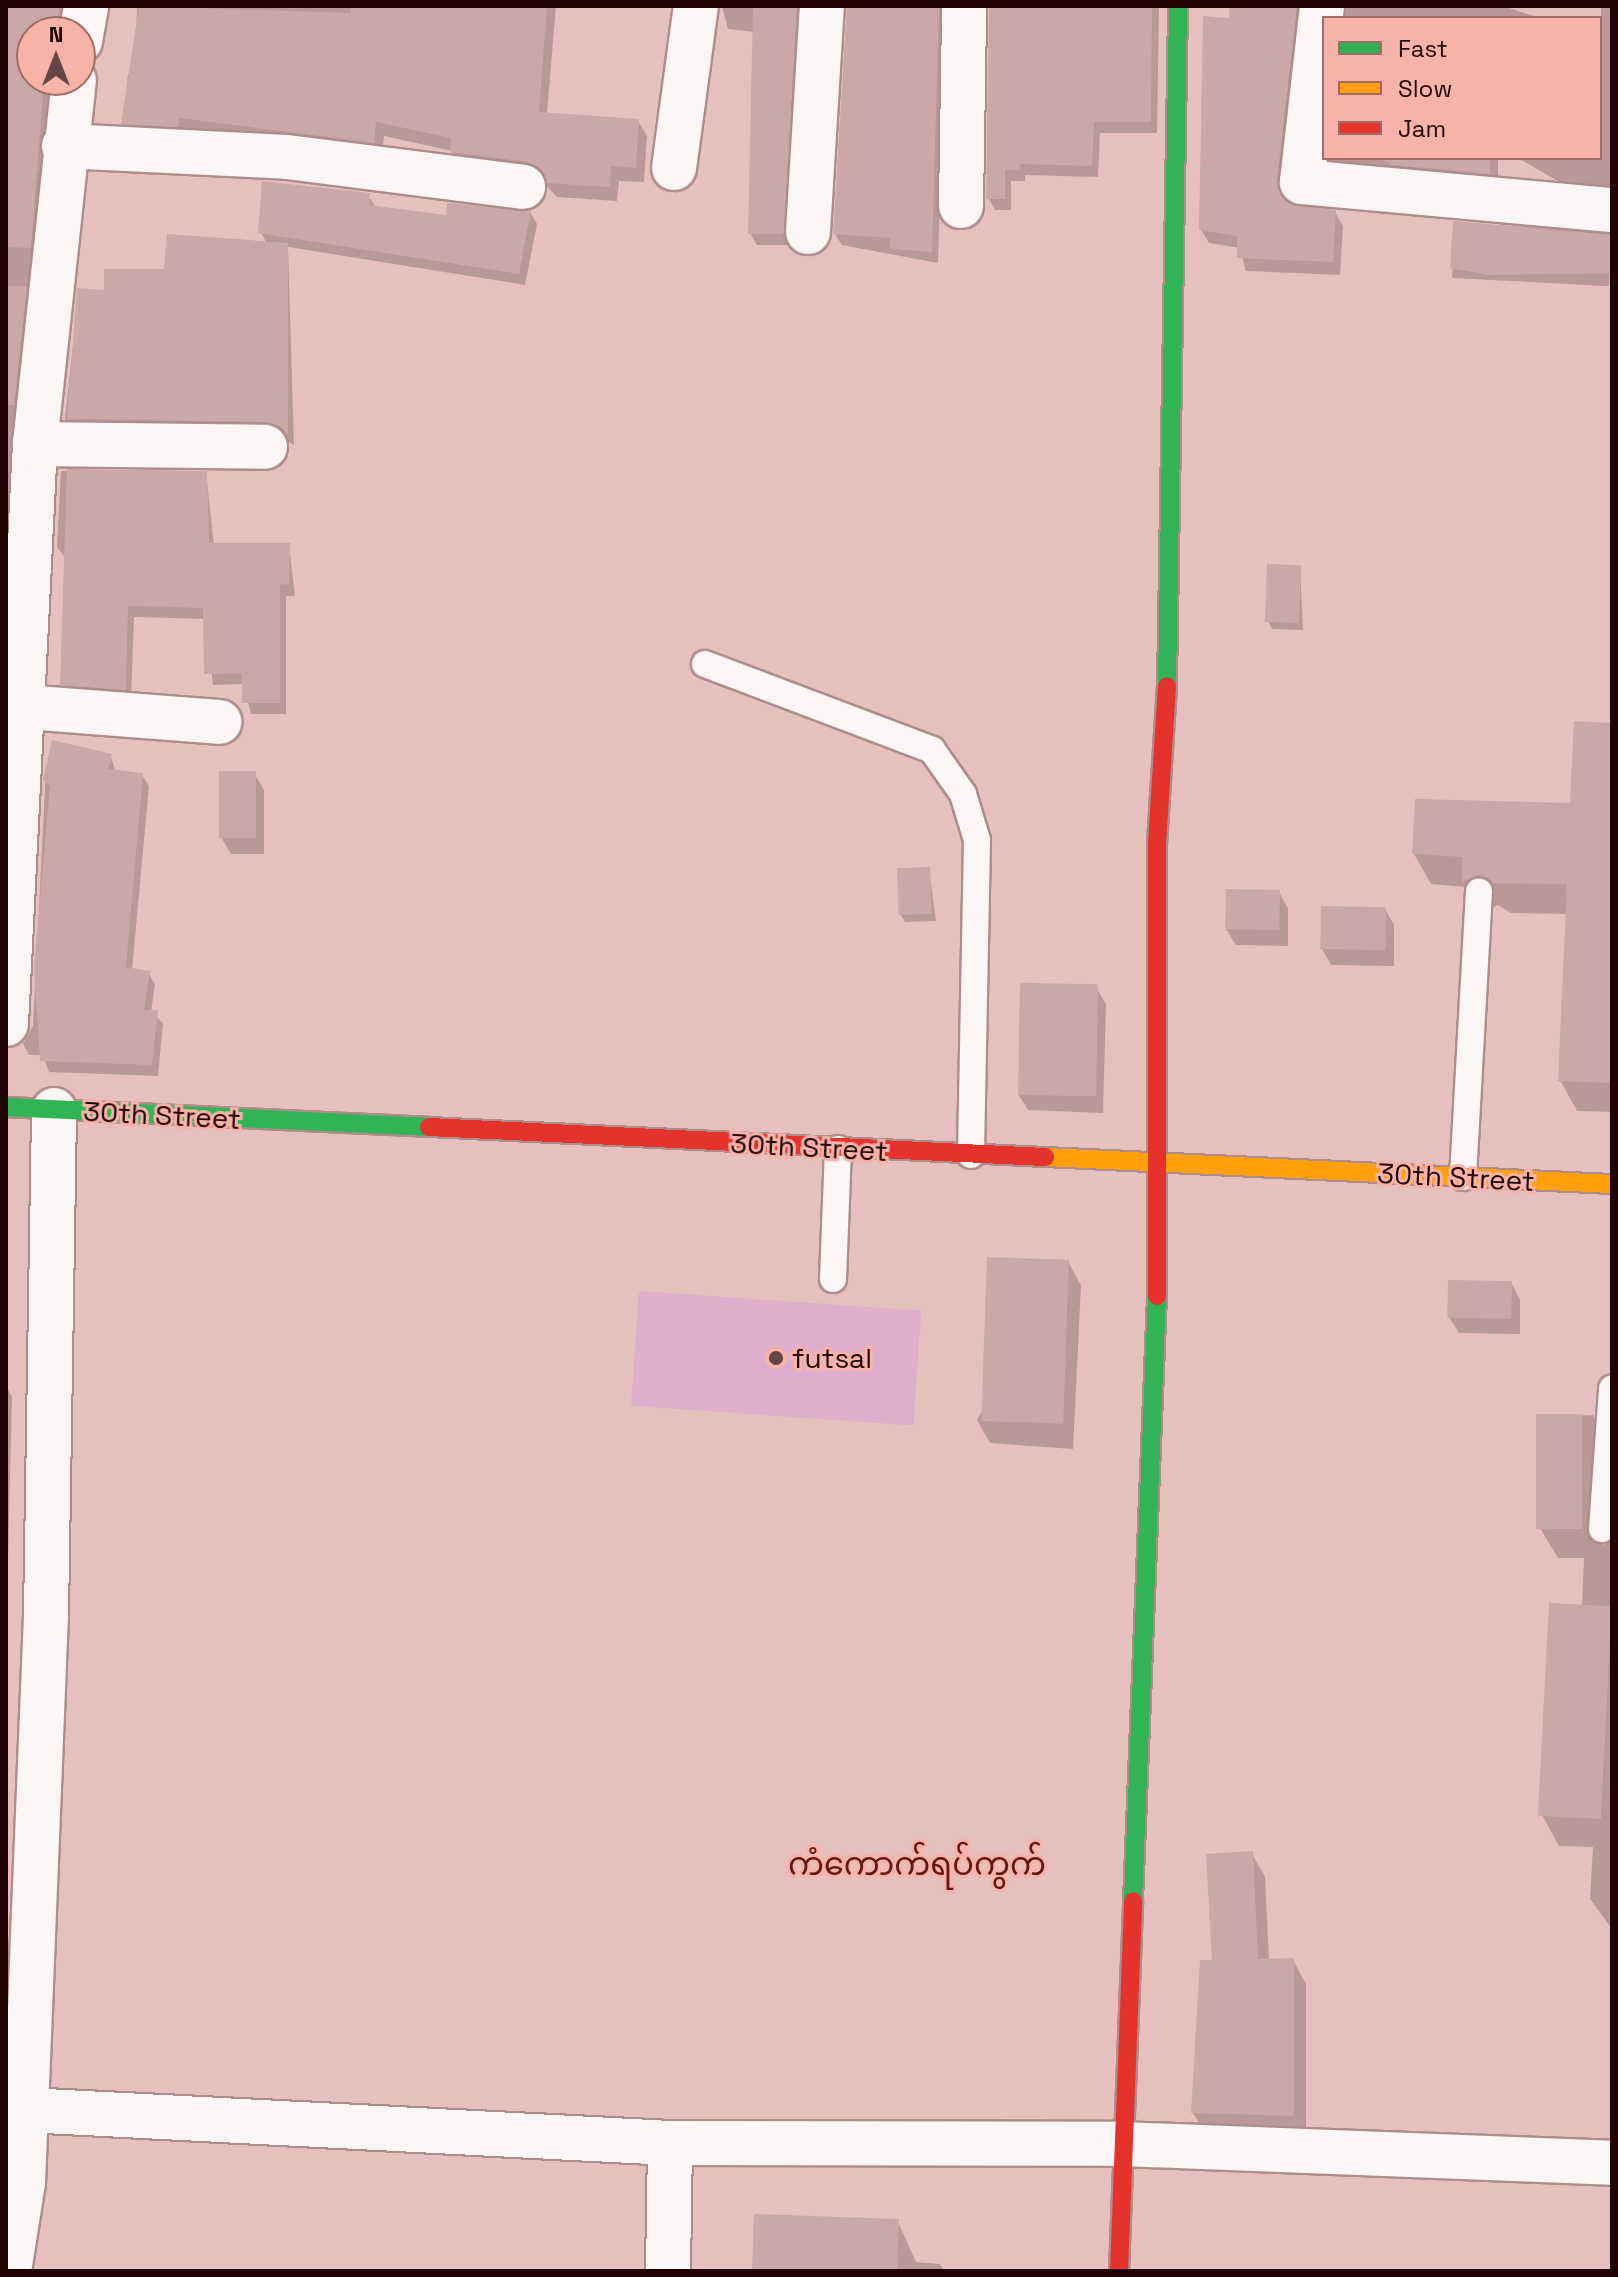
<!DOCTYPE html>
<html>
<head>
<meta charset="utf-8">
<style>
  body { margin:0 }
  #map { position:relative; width:1618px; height:2277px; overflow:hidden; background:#e6c0bc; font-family:"Space Grotesk","Noto Sans Myanmar",sans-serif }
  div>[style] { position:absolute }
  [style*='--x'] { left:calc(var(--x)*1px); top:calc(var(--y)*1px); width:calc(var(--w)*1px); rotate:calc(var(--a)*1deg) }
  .green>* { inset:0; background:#dfaecd; transform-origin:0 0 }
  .shadow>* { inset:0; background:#0003; transform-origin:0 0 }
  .building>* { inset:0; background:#c9a8a6; transform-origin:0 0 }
  .roads { filter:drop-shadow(2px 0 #ac8d8a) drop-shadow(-2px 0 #ac8d8a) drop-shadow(0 2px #ac8d8a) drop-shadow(0 -2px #ac8d8a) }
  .lane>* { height:26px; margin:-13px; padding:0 13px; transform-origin:13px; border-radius:13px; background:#fbf6f5 }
  .street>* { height:44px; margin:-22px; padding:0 22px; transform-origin:22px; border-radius:22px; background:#fbf6f5 }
  .fast>* { height:18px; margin:-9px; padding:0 9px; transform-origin:9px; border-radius:9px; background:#30b455 }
  .slow>* { height:18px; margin:-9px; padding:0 9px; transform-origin:9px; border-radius:9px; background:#ff9f0a }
  .jam>* { height:18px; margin:-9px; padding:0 9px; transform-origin:9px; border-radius:9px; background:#e5322d }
  .dots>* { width:22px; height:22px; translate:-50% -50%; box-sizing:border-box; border:4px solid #f7b2aa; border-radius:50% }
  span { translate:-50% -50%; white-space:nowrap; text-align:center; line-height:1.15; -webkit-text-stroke:6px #f7b2aa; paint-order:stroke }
  .street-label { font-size:28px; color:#200403 }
  .poi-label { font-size:28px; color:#200403 }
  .left { translate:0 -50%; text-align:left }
  .quarter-label { font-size:32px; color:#601918 }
  .frame { position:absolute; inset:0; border:8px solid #200403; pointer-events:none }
  .legend { position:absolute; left:1322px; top:16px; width:280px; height:144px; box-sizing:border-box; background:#f7b2aa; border:2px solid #a16c67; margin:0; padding:10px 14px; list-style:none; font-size:24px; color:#200403 }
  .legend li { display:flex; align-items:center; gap:16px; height:40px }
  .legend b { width:40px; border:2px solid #a16c67 }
  .north { position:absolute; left:16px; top:16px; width:80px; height:80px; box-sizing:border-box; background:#f7b2aa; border:2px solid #a16c67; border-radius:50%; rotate:0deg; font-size:22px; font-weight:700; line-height:32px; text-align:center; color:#200403 }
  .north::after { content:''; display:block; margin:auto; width:28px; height:36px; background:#654644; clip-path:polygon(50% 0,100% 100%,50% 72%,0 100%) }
</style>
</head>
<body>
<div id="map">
  <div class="green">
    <div style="left:639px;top:1291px;width:283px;height:115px;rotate:4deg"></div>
  </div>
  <div class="shadow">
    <div style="clip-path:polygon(6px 6px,72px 6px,69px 32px,32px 32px,32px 80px,64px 80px,47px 204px,38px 203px,14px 564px,6px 563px)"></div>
    <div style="clip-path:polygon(137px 6px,556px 6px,547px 114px,638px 121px,647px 136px,644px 182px,619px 181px,617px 201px,557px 197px,538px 177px,461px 167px,452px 151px,384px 136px,382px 157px,131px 139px,123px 123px,128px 74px,135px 77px)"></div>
    <div style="clip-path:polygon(722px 6px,810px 6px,803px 17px,789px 245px,757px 245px,750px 233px,754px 32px,728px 29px)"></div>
    <div style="clip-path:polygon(849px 6px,952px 6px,945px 18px,938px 263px,842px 245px,835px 234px)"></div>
    <div style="clip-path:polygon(991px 6px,1159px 6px,1157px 133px,1100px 133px,1098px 177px,1025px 175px,1025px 181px,1011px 181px,1011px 210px,995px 210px,988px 198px)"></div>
    <div style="clip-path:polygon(1232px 6px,1301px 6px,1305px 14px,1284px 195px,1288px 205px,1335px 212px,1343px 226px,1340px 275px,1246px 271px,1239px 248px,1209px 243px,1201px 230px)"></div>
    <div style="clip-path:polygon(1346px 6px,1503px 6px,1540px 18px,1345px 18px)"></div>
    <div style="clip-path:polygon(1601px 6px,1612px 8px,1612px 200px,1584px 196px,1518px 158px,1600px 158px)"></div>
    <div style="clip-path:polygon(1498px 158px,1498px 188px,1341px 174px,1332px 159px)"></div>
    <div style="clip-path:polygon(368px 195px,375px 206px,448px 217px,530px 212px,537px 224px,525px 285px,288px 247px,294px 445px,274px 433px,72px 431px,65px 419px,79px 291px,106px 292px,267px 244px,261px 232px)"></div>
    <div style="left:1455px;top:223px;width:157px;height:55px;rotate:3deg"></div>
    <div style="clip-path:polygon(61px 471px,206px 473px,214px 545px,289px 545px,295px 596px,286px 596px,286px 714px,251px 714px,244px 684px,213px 685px,205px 619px,134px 617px,131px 701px,68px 696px,62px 684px,66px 559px,57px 547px)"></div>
    <div style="clip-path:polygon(1300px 567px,1303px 630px,1272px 629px,1268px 621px)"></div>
    <div style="clip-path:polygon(1612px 726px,1612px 1112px,1577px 1111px,1560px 1080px,1567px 914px,1511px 913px,1498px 905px,1481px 912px,1467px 887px,1431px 884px,1414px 854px,1572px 805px)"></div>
    <div style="clip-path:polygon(110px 755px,116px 772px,142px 775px,149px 786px,132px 970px,148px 972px,155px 984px,151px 1012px,163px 1023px,158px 1076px,49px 1072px,42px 1055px,29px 1055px,23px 1044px,33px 1026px,46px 769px)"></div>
    <div style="clip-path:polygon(254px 773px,264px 790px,264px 854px,231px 854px,221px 837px)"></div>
    <div style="clip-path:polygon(929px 869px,936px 921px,905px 922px,901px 915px)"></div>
    <div style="clip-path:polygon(1279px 892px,1288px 908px,1288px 946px,1236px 945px,1226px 929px)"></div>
    <div style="clip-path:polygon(1385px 909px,1394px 925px,1394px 966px,1331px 965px,1322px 949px)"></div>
    <div style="clip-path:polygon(1096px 987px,1106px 1004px,1103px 1113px,1028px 1110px,1018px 1094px)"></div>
    <div style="clip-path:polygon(1068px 1262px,1081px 1285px,1073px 1449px,990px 1443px,977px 1420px)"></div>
    <div style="clip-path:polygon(1511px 1283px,1520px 1299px,1520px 1334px,1459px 1333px,1449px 1317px)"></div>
    <div style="clip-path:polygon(6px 1386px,12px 1397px,6px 1643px)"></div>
    <div style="clip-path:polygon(1593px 1415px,1610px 1446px,1603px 1546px,1612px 1538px,1612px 1929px,1590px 1899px,1593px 1847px,1559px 1846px,1542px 1815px,1582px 1607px,1584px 1558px,1558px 1558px,1540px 1528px,1538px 1416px)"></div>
    <div style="clip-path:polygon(1251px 1853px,1265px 1876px,1269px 1961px,1293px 1960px,1306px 1984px,1306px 2139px,1206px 2136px,1193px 2113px,1214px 1962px)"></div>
    <div style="clip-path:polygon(898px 2222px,916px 2262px,940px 2264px,944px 2271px,754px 2271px)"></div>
  </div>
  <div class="building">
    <div style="clip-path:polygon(6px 6px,60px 6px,56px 32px,32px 32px,32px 80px,44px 80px,31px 248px,6px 247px)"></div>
    <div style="clip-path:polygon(139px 6px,350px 13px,352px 6px,547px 6px,539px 112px,639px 119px,636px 168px,611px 166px,610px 187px,547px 183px,527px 162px,450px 152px,451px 138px,376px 122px,374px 143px,179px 118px,178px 127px,121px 124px)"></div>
    <div style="clip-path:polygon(753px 6px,797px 6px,784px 234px,748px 234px)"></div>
    <div style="clip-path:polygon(847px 6px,939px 6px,932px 252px,890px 249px,890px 238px,833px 234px)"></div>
    <div style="clip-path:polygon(1152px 6px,1151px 122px,1094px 122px,1092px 166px,1020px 164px,1019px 170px,1005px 170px,1005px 199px,986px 199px,989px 7px)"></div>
    <div style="clip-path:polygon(1230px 6px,1297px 6px,1277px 180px,1288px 203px,1336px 210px,1333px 262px,1237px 258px,1237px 236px,1199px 230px,1203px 16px,1229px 18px)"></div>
    <div style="clip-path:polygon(1379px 158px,1490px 158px,1490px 174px,1392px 165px)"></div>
    <div style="clip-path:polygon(262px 181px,370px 193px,369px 205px,446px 215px,447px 203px,531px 210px,519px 274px,258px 233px)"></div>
    <div style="clip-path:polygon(1453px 221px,1612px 235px,1612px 273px,1489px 275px,1450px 268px)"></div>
    <div style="clip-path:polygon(167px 234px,288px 243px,288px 435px,265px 422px,67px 419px,77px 288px,104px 290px,104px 269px,164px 269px)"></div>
    <div style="clip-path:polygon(6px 286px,27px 286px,14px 405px,6px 405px)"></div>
    <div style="clip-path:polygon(67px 469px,207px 471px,209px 543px,290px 543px,289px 585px,280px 584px,280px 703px,242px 703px,242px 673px,204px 674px,203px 608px,128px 606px,126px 690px,60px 685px)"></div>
    <div style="left:1267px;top:564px;width:34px;height:58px;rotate:2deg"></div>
    <div style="clip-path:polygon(1574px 721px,1612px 723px,1612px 1083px,1558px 1081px,1567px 884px,1492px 883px,1479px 875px,1462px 882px,1462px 857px,1412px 854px,1415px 799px,1570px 803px)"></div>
    <div style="clip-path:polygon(52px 740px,112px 754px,108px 769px,143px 773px,126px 967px,150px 971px,144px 1010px,158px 1010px,152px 1065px,40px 1061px,34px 967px,50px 786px,43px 780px)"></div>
    <div style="left:219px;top:771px;width:37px;height:67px"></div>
    <div style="left:930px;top:867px;width:47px;height:33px;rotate:88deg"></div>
    <div style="left:1226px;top:889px;width:54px;height:40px;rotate:1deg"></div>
    <div style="left:1321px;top:906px;width:65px;height:43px;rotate:1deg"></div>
    <div style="left:1020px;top:983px;width:78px;height:112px;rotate:1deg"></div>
    <div style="left:987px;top:1257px;width:82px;height:164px;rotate:2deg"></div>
    <div style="left:1448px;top:1280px;width:64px;height:38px;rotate:1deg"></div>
    <div style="left:1536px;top:1414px;width:46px;height:115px"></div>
    <div style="left:1549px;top:1603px;width:63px;height:213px;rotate:3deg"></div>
    <div style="clip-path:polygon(1253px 1851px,1258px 1959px,1294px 1958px,1294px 2116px,1191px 2113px,1200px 1960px,1212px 1960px,1206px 1854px)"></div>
    <div style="left:754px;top:2214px;width:145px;height:57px;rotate:2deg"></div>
  </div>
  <div class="roads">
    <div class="lane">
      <div style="--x:705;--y:664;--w:243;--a:20.7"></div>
      <div style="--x:932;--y:750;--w:54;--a:54.8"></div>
      <div style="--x:963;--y:794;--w:48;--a:73.1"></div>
      <div style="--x:977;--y:840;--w:315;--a:91.1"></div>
      <div style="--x:1463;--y:1177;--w:286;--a:-86.8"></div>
      <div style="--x:833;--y:1279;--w:130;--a:-87.8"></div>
      <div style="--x:1602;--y:1529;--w:141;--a:-85.9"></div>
    </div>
    <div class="street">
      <div style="--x:1322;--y:6;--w:177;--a:96.5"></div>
      <div style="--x:1302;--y:182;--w:311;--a:5.2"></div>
      <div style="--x:80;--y:41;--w:36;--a:-80"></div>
      <div style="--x:64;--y:146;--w:223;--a:2.8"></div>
      <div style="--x:287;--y:157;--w:238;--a:7.2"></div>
      <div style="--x:674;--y:168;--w:163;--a:-82.3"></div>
      <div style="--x:961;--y:206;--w:200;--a:-89.1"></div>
      <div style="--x:808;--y:232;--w:226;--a:-86.5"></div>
      <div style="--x:35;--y:444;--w:230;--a:0.7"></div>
      <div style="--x:26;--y:707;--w:194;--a:4.4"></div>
      <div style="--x:6;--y:1024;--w:581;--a:-87.14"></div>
      <div style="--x:35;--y:444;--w:366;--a:-83.9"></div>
      <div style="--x:6;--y:2109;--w:665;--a:2.93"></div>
      <div style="--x:670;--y:2143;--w:452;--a:0.1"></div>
      <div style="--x:1122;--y:2144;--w:490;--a:2.2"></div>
      <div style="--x:9;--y:2271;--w:89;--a:-81"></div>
      <div style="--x:23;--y:2183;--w:567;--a:-87.68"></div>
      <div style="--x:46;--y:1616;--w:506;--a:-89.09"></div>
      <div style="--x:668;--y:2271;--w:128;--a:-89.1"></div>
    </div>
    <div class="fast">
      <div style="--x:1167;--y:686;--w:680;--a:-89.07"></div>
      <div style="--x:6;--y:1107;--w:423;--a:2.7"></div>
      <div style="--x:1133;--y:1901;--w:605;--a:-87.73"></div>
    </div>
    <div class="slow">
      <div style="--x:1045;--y:1157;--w:568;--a:2.73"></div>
    </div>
    <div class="jam">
      <div style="--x:429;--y:1127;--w:617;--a:2.79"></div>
      <div style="--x:1157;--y:1296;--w:452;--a:-90"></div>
      <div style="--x:1157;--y:844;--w:158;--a:-86.4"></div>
      <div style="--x:1119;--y:2271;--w:370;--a:-87.8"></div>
    </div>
  </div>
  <div class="dots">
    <div style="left:776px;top:1358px;background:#654644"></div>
  </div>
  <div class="street-label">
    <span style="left:162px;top:1115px;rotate:3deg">30th Street</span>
    <span style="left:809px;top:1147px;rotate:3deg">30th Street</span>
    <span style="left:1456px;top:1177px;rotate:3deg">30th Street</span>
  </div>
  <div class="poi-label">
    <span class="left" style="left:792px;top:1358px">futsal</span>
  </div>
  <div class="quarter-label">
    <span style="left:917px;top:1864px">ကံကောက်ရပ်ကွက်</span>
  </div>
  <div class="frame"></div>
  <ul class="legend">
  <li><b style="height:10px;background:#30b455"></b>Fast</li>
  <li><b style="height:10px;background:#ff9f0a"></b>Slow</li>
  <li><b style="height:10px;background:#e5322d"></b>Jam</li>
  </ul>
  <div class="north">N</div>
</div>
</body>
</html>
